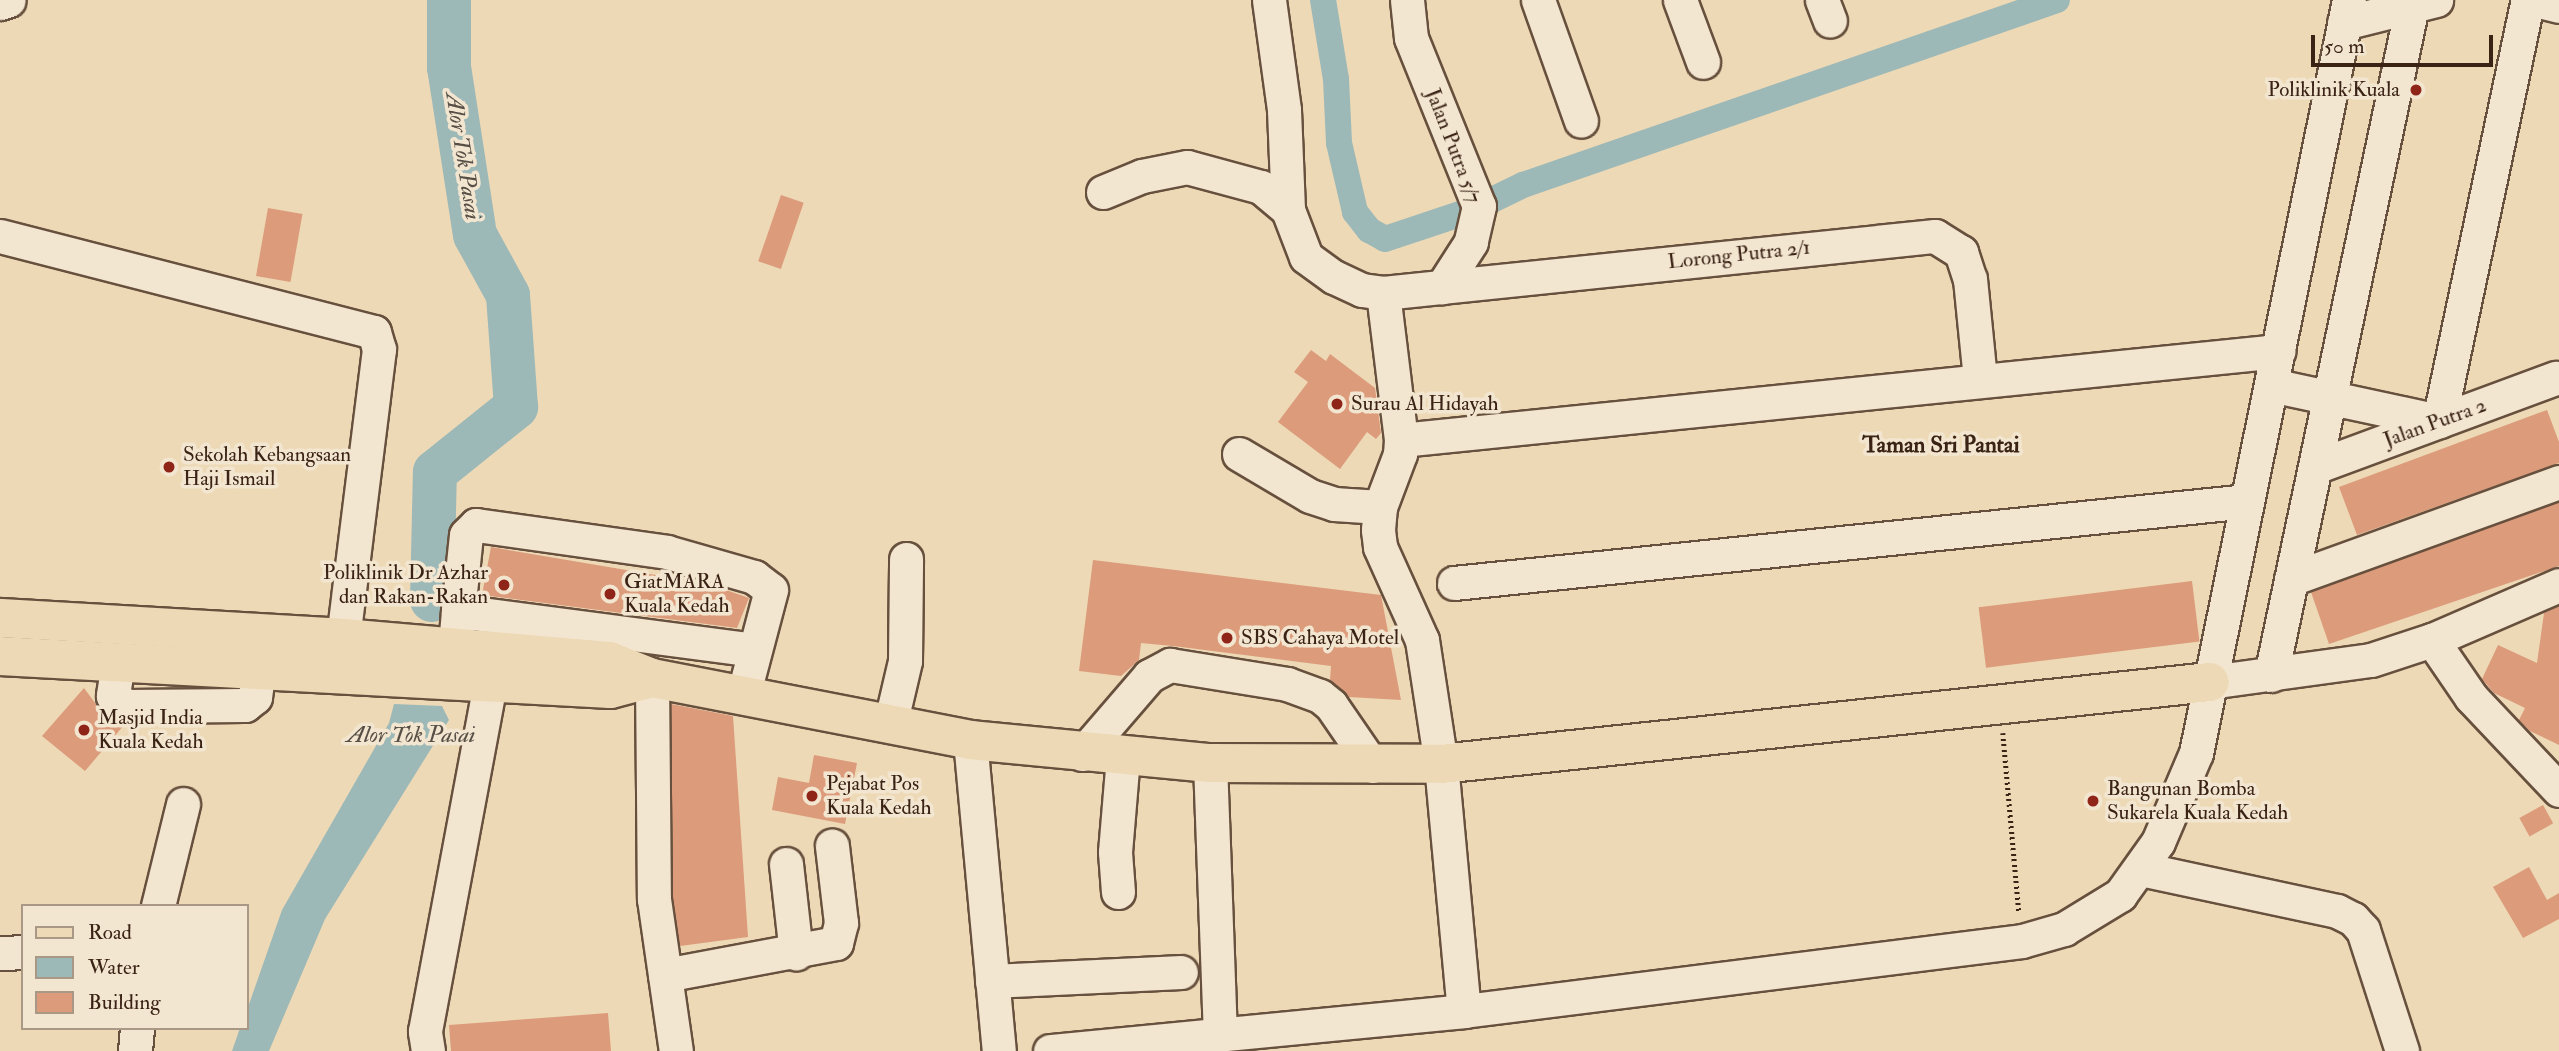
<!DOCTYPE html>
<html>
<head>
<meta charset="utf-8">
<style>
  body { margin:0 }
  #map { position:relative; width:2559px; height:1051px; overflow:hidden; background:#edd9b6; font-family:"IM FELL Double Pica",serif }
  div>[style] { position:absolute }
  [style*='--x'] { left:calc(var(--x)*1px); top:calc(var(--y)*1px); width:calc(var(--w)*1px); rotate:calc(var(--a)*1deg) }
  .water>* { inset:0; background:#9cb8b7 }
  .canal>* { height:26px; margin:-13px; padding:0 13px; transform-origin:13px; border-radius:13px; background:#9cb8b7 }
  .river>* { height:44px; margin:-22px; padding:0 22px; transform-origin:22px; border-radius:22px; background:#9cb8b7 }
  .building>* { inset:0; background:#dc9b7b; transform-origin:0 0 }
  .path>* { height:4.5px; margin-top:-2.25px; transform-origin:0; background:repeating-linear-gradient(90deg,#3a2215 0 2px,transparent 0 5.5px) }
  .roads { filter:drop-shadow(2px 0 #67503d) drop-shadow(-2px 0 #67503d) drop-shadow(0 2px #67503d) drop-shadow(0 -2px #67503d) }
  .minor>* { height:33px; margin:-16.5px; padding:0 16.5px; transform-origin:16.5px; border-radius:16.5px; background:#f3e6d0 }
  .major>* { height:38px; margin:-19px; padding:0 19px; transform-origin:19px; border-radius:19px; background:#edd9b6 }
  .dots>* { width:19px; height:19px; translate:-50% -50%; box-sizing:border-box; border:4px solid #f3e6d0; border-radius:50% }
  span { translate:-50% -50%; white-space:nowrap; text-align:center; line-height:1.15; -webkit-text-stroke:7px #f3e6d0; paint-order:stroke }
  .poi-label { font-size:21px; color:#3a2215 }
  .right { translate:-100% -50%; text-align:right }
  .left { translate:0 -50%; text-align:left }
  .street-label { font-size:21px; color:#3a2215 }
  .water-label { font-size:23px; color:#574f46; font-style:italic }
  .neighbourhood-label { font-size:23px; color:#3a2215; font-weight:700 }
  .legend { position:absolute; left:21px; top:904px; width:228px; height:126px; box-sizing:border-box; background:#f3e6d0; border:2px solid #a99885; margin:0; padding:9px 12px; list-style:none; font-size:21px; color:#3a2215 }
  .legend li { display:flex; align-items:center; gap:14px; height:35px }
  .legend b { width:35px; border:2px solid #a99885 }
  .scale { position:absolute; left:2311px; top:35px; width:182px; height:32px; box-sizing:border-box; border:4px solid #3a2215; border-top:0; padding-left:9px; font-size:21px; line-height:24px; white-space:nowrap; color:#3a2215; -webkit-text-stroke:5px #f3e6d0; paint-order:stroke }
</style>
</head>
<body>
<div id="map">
  <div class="water">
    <div style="clip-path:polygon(394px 704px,442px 706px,449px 720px,325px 919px,269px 1051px,232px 1051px,240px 1028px,247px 1028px,247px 1010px,282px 910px,389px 723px)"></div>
  </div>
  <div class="canal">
    <div style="--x:1323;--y:0;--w:80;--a:80.7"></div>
    <div style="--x:1336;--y:79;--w:64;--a:87.3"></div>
    <div style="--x:1339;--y:143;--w:71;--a:76.9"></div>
    <div style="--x:1355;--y:212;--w:23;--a:52"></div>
    <div style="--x:1369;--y:230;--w:18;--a:29"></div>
    <div style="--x:1385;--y:239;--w:89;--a:-18.4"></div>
    <div style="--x:1488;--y:202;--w:39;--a:-26"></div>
    <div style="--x:1523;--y:185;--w:565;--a:-19.11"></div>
  </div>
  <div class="river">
    <div style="--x:432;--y:600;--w:128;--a:-88.7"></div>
    <div style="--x:435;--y:472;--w:104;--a:-38.7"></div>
    <div style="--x:516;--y:407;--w:112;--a:-94.1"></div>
    <div style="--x:508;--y:295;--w:68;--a:-118.8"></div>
    <div style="--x:475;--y:235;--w:169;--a:-98.8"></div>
    <div style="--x:449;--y:68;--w:67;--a:-90"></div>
  </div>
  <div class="building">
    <div style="left:781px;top:195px;width:24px;height:70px;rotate:19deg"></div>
    <div style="left:268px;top:208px;width:35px;height:69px;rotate:10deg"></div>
    <div style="clip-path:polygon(1311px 350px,1326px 361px,1330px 354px,1375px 388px,1381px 433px,1376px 439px,1367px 432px,1340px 469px,1278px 422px,1308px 382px,1294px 372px)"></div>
    <div style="clip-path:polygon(2547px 410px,2559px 442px,2559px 463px,2357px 535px,2339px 487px)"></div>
    <div style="clip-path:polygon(2559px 502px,2559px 566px,2329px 644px,2311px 592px)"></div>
    <div style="clip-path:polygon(491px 547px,709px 584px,749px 598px,737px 628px,482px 595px)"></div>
    <div style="clip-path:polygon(1093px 560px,1381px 595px,1401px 700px,1349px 697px,1330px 680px,1331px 666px,1173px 646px,1141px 643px,1139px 660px,1121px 676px,1079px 671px)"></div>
    <div style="left:2192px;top:581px;width:61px;height:215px;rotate:83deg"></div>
    <div style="clip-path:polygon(2559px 606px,2559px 745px,2530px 731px,2519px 720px,2525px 708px,2494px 693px,2482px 679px,2498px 645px,2537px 663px,2544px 613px)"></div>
    <div style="clip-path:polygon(84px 688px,101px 711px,124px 725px,85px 771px,42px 736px)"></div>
    <div style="clip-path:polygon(671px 704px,733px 716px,748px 937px,680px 946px,673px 898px)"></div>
    <div style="clip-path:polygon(814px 755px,857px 763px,845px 824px,772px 810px,778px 777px,809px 783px)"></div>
    <div style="left:2543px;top:805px;width:21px;height:27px;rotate:61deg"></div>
    <div style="clip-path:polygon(2529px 867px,2547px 900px,2559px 893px,2559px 919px,2523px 938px,2493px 887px)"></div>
    <div style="clip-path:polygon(608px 1013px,611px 1051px,451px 1051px,449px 1025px)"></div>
  </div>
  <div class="path">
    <div style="--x:2003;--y:733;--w:181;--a:84.9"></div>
  </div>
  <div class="roads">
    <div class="minor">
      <div style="--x:1269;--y:0;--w:111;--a:82.2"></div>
      <div style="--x:1284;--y:110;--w:100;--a:87.7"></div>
      <div style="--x:1288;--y:210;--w:50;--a:69"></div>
      <div style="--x:1306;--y:257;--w:34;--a:36"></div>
      <div style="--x:1334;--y:277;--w:31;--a:25"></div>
      <div style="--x:1362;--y:290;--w:21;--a:8"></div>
      <div style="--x:1383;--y:293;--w:555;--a:-5.9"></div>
      <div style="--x:1935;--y:236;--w:31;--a:32"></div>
      <div style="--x:1961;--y:252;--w:28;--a:72"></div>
      <div style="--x:1970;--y:279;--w:101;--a:84.3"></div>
      <div style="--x:1407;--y:0;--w:38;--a:84"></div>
      <div style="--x:1411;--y:38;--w:181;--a:68"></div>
      <div style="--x:1479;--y:206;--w:37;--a:103"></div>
      <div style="--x:1471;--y:242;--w:54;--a:122.8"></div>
      <div style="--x:1538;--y:0;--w:128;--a:70.4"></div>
      <div style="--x:1680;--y:0;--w:66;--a:69.6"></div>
      <div style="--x:1822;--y:0;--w:22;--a:69"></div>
      <div style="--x:2535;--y:0;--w:25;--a:14"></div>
      <div style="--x:0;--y:3;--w:9;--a:-18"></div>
      <div style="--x:2344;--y:23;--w:95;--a:-14"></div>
      <div style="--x:1103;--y:192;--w:42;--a:-22.3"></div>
      <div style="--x:1142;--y:176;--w:46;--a:-11.3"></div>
      <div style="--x:1187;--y:167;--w:77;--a:15.1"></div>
      <div style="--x:1261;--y:187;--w:35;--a:40"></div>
      <div style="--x:0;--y:236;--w:386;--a:14.4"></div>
      <div style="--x:374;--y:332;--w:18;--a:74"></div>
      <div style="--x:379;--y:349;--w:291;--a:97.1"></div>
      <div style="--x:1383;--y:293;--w:148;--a:83"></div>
      <div style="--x:1401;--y:440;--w:14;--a:94"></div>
      <div style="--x:1400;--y:454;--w:57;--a:110.7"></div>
      <div style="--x:1380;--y:507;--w:23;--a:95"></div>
      <div style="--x:1378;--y:530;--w:17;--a:83"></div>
      <div style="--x:1380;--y:547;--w:102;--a:65.7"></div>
      <div style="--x:1422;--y:640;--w:125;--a:81.3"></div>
      <div style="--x:1441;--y:764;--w:248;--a:84.7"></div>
      <div style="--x:2271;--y:385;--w:172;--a:12.1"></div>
      <div style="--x:2439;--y:421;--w:430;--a:-78.1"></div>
      <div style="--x:1401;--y:440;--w:882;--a:-5.79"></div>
      <div style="--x:1239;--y:454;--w:82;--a:30.6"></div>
      <div style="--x:1310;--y:496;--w:25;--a:18"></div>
      <div style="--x:1334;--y:504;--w:46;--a:3.7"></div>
      <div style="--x:2315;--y:467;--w:257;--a:-20.3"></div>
      <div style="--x:2291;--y:579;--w:285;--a:-19.9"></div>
      <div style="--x:1454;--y:583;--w:797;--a:-5.9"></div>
      <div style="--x:458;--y:611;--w:76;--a:-84"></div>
      <div style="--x:466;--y:535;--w:14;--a:-45"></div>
      <div style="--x:476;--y:525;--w:193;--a:8"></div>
      <div style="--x:667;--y:552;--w:91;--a:16"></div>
      <div style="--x:754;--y:577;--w:21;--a:37"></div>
      <div style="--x:771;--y:590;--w:110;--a:104.8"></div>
      <div style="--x:456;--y:634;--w:23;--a:-85"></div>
      <div style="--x:458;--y:611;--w:299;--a:7.5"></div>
      <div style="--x:2432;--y:640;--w:69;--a:55.6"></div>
      <div style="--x:2471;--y:697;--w:128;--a:46.6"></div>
      <div style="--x:118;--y:663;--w:33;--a:99"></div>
      <div style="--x:113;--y:696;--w:16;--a:38"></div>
      <div style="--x:126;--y:706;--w:119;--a:-0.5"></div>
      <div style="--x:245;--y:705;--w:13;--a:-39"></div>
      <div style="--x:255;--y:697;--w:27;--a:-82"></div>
      <div style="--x:2271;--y:675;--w:684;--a:-78.1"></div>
      <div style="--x:652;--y:678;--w:221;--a:89.5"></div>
      <div style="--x:654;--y:899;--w:154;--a:81.8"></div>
      <div style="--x:2210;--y:682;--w:162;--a:-7.8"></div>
      <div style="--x:2371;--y:660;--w:64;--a:-18.2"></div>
      <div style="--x:2432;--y:640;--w:138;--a:-23.4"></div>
      <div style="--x:890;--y:725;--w:66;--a:-76.8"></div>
      <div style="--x:905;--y:661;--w:102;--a:-89.4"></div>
      <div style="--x:970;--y:740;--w:312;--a:84.7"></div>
      <div style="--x:1082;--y:754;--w:103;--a:-49.3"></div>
      <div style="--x:1149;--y:676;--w:24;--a:-28"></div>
      <div style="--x:1170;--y:665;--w:119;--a:9.2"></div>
      <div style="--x:1287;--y:684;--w:35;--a:20"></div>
      <div style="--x:1320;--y:696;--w:14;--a:39"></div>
      <div style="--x:1331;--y:705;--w:74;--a:55.5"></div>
      <div style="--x:1210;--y:763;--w:271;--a:87.9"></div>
      <div style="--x:786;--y:864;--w:90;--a:83.6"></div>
      <div style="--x:2141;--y:869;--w:200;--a:12.1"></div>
      <div style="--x:2337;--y:911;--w:18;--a:27"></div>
      <div style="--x:2353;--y:919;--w:15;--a:48"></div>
      <div style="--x:2363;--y:930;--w:127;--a:72.1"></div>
      <div style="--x:1118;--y:892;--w:40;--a:-94.3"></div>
      <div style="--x:1115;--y:852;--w:95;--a:-85.2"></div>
      <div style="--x:158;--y:906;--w:105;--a:-76.2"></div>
      <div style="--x:0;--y:953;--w:23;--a:-2"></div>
      <div style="--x:665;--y:975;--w:174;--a:-10.6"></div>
      <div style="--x:836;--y:943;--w:21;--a:-76"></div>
      <div style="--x:841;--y:923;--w:78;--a:-96.7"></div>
      <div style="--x:992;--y:981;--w:189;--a:-2.7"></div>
      <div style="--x:135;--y:1051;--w:23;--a:-85"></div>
      <div style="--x:428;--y:1051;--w:20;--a:-99"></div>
      <div style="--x:425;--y:1031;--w:355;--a:-79.4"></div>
      <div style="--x:1050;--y:1051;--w:416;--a:-5.5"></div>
      <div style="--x:1464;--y:1011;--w:562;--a:-7.15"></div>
      <div style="--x:2022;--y:941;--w:44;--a:-15.9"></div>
      <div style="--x:2064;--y:929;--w:66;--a:-31.3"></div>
      <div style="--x:2120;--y:895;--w:65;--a:-54.4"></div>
      <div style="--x:2158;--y:842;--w:97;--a:-66.9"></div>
      <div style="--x:2196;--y:753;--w:768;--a:-78.51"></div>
    </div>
    <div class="major">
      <div style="--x:0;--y:618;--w:344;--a:3.3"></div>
      <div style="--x:343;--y:638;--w:267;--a:4.9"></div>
      <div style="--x:609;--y:661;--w:46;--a:21.6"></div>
      <div style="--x:652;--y:678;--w:324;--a:11"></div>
      <div style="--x:970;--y:740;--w:241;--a:5.5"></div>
      <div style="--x:1210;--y:763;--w:231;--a:0.2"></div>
      <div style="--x:1441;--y:764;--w:773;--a:-6.09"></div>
      <div style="--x:0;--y:656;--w:611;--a:3.1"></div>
      <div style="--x:610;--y:689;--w:43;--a:-14.7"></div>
    </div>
  </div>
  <div class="dots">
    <div style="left:2416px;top:90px;background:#8f2418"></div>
    <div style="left:1337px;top:404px;background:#8f2418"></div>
    <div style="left:169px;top:467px;background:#8f2418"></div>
    <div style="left:504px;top:585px;background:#8f2418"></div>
    <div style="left:610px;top:594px;background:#8f2418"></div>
    <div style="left:1227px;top:638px;background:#8f2418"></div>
    <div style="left:84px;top:730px;background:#8f2418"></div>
    <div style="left:812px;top:796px;background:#8f2418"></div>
    <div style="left:2093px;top:801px;background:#8f2418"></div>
  </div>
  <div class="poi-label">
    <span class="right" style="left:2400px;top:90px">Poliklinik Kuala</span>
    <span class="left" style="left:1351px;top:404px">Surau Al Hidayah</span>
    <span class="left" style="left:183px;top:467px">Sekolah Kebangsaan<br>Haji Ismail</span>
    <span class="right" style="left:488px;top:585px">Poliklinik Dr Azhar<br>dan Rakan-Rakan</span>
    <span class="left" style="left:624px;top:594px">GiatMARA<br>Kuala Kedah</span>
    <span class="left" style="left:1241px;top:638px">SBS Cahaya Motel</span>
    <span class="left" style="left:98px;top:730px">Masjid India<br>Kuala Kedah</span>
    <span class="left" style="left:826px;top:796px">Pejabat Pos<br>Kuala Kedah</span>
    <span class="left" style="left:2107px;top:801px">Bangunan Bomba<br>Sukarela Kuala Kedah</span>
  </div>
  <div class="street-label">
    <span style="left:1453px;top:146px;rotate:69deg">Jalan Putra 5/7</span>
    <span style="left:1739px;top:255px;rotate:-6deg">Lorong Putra 2/1</span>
    <span style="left:2435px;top:423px;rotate:-20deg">Jalan Putra 2</span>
  </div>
  <div class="water-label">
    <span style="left:463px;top:156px;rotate:81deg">Alor Tok Pasai</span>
    <span style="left:411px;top:735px">Alor Tok Pasai</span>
  </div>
  <div class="neighbourhood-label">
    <span style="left:1941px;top:445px">Taman Sri Pantai</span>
  </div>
  <ul class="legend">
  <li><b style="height:9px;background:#edd9b6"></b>Road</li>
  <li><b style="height:19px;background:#9cb8b7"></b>Water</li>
  <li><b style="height:19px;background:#dc9b7b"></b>Building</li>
  </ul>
  <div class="scale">50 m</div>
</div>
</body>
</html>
